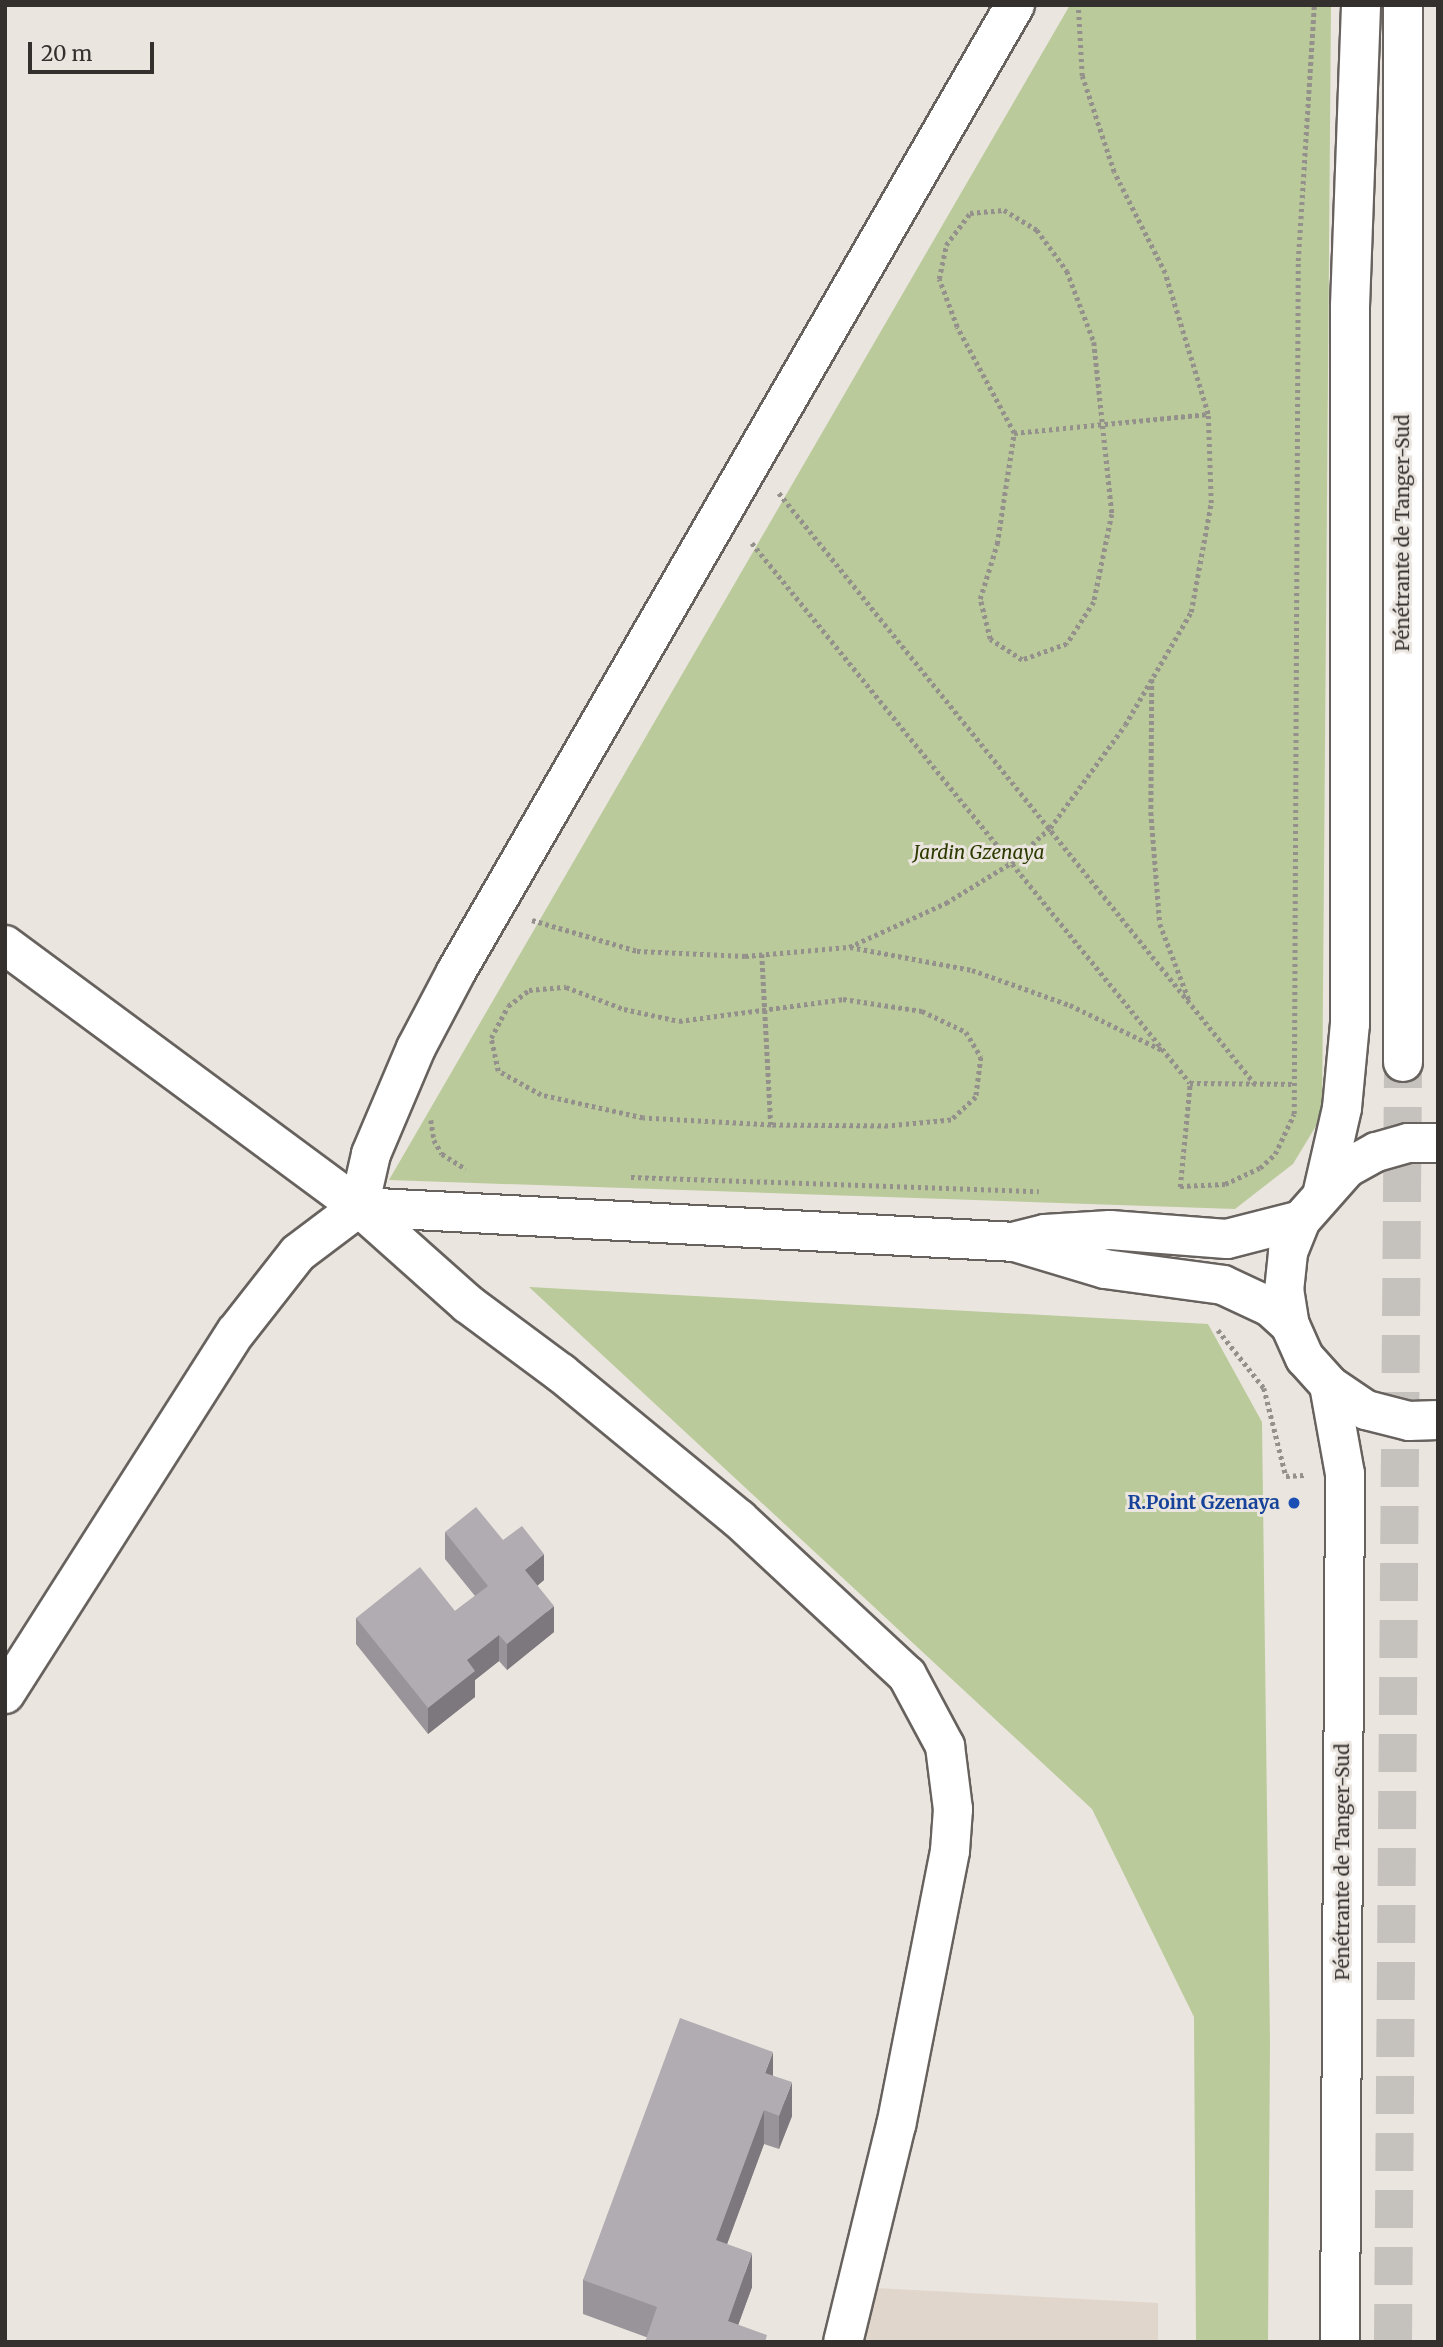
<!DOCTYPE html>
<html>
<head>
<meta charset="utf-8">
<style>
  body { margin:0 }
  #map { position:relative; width:1443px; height:2347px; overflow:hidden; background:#eae5df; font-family:Merriweather,serif }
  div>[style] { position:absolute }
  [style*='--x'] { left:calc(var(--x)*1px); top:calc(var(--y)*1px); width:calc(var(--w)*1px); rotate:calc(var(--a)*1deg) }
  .built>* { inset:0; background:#e1d6cb }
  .green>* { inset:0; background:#baca9a }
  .highway-tunnel>* { height:38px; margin-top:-19px; transform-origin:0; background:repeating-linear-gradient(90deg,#c5c1bc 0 38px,transparent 0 57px) }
  .path>* { height:4.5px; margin-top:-2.25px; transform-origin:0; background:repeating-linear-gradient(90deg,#94908c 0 3.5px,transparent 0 7px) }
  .roads { filter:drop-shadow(2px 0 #67625e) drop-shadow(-2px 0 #67625e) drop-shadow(0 2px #67625e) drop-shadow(0 -2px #67625e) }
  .street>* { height:38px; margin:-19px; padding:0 19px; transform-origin:19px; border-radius:19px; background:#fff }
  .secondary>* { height:38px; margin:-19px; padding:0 19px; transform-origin:19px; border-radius:19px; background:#fff }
  .highway>* { height:38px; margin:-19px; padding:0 19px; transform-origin:19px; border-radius:19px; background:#fff }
  .wall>* { inset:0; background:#989499 }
  .shaded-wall>* { inset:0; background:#7c787d }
  .building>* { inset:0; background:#b1acb2 }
  .dots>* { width:19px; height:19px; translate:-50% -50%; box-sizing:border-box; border:4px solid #eae5df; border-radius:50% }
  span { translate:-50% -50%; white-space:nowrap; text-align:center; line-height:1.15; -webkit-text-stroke:6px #eae5df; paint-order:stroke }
  .street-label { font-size:19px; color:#33302e }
  .park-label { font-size:19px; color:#2d3a00; font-style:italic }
  .transit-label { font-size:19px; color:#164399; font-weight:700 }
  .right { translate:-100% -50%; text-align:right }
  .frame { position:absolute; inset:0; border:7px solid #33302e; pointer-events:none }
  .scale { position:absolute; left:28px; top:42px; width:126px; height:32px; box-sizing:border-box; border:4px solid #33302e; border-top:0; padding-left:9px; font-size:21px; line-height:24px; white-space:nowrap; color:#33302e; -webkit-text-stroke:5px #eae5df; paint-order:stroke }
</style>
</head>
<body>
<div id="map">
  <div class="built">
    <div style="clip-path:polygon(875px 2288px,1158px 2303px,1158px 2342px,862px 2342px)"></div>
  </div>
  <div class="green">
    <div style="clip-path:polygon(1070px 5px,1331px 5px,1322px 1116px,1293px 1164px,1235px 1209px,389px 1180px)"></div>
    <div style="clip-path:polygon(529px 1287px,1208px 1324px,1262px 1422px,1270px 2041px,1268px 2342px,1196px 2342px,1194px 2017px,1092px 1809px)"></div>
  </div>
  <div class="highway-tunnel">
    <div style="--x:1393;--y:2342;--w:1280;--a:-89.55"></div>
  </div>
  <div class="path">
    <div style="--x:1004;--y:210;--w:39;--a:31"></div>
    <div style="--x:1037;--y:230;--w:51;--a:53.8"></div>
    <div style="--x:1067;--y:271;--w:76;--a:69.2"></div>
    <div style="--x:1094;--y:342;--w:173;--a:84"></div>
    <div style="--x:1112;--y:514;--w:90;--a:101.6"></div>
    <div style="--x:1094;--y:602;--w:50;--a:122.7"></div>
    <div style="--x:1067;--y:644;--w:48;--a:160.4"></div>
    <div style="--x:1022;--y:660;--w:38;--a:-147"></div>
    <div style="--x:990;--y:639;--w:41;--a:-104"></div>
    <div style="--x:980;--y:599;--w:58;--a:-72.8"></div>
    <div style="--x:997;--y:544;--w:112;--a:-81.3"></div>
    <div style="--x:1014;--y:433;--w:120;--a:-118.3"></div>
    <div style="--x:957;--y:327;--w:51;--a:-110.6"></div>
    <div style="--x:939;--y:279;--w:35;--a:-78"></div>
    <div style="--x:946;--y:245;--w:40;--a:-53"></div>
    <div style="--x:970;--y:213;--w:34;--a:-5"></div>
    <div style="--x:1014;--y:433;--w:195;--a:-5.6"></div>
    <div style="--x:779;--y:493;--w:759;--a:51.15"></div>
    <div style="--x:752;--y:543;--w:695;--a:50.95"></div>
    <div style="--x:1152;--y:679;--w:133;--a:90.4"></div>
    <div style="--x:1151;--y:812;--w:112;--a:85.4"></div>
    <div style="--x:1160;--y:924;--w:81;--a:69.1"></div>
    <div style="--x:532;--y:920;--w:109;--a:16.4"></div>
    <div style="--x:637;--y:951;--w:108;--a:2.7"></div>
    <div style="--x:745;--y:956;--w:104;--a:-4.9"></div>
    <div style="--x:849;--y:947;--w:107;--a:-24.4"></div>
    <div style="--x:946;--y:903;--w:76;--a:-31.6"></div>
    <div style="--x:1011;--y:863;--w:52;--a:-41.9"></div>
    <div style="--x:1050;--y:828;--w:127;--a:-53.9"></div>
    <div style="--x:1125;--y:725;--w:131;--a:-59.7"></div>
    <div style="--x:1191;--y:612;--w:111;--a:-79.6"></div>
    <div style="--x:1211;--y:503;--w:89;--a:-91.9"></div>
    <div style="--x:1208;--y:414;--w:147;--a:-107"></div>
    <div style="--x:1165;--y:273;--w:113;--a:-116.8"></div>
    <div style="--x:1114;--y:172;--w:101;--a:-108.4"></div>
    <div style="--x:1082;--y:76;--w:71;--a:-93.2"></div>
    <div style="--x:850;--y:947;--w:124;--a:10.7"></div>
    <div style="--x:972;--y:970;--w:104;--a:19.7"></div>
    <div style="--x:1070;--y:1005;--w:102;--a:26.1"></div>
    <div style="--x:762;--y:954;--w:171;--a:87"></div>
    <div style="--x:566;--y:987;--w:62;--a:20.8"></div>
    <div style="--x:624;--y:1009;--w:56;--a:12.3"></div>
    <div style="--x:679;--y:1021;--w:165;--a:-7.6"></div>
    <div style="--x:843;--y:999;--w:80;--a:8.6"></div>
    <div style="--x:922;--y:1011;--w:49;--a:25.5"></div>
    <div style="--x:966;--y:1032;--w:29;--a:59"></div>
    <div style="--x:981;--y:1057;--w:40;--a:97.1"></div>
    <div style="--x:976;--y:1097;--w:34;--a:137"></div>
    <div style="--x:951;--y:1120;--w:63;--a:174.6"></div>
    <div style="--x:888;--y:1126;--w:117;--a:-179.5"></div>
    <div style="--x:771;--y:1125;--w:128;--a:-176.9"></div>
    <div style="--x:643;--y:1118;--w:105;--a:-167.3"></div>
    <div style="--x:541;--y:1095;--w:49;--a:-150.8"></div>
    <div style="--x:498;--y:1071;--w:34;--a:-102"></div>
    <div style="--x:491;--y:1038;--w:36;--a:-62"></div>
    <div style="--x:508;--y:1006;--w:26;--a:-37"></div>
    <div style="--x:529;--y:990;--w:37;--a:-5"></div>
    <div style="--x:431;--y:1120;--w:20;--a:81"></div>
    <div style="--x:434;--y:1140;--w:16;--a:60"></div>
    <div style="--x:442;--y:1154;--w:28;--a:32"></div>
    <div style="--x:631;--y:1177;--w:408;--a:2"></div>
    <div style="--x:1180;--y:1186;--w:45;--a:-2.5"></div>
    <div style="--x:1225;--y:1184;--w:38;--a:-25"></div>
    <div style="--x:1260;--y:1168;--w:21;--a:-43"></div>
    <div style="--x:1275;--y:1154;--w:44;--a:-64.6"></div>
    <div style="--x:1294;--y:1114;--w:853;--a:-89.73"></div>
    <div style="--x:1298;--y:261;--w:256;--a:-86.4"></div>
    <div style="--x:1180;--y:1187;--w:104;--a:-84.5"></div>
    <div style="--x:1190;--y:1083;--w:105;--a:0.5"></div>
    <div style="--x:1218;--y:1330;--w:74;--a:51.6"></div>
    <div style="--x:1264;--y:1388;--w:91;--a:76"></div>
    <div style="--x:1286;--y:1476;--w:18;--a:-3"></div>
  </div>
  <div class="roads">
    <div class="street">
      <div style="--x:5;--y:945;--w:440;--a:36.5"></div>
      <div style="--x:359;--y:1207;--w:146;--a:41.7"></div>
      <div style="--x:468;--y:1304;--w:116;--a:36.6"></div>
      <div style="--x:561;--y:1373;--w:230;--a:39.4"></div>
      <div style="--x:739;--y:1519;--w:229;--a:42.9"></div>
      <div style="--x:907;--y:1675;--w:81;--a:61.8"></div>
      <div style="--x:945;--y:1746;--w:64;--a:82.8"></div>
      <div style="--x:953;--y:1809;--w:42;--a:94.1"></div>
      <div style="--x:950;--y:1851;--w:279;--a:101.1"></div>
      <div style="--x:896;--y:2125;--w:223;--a:103.7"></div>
      <div style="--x:359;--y:1207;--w:657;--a:3.05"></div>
      <div style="--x:1015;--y:1242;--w:94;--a:16.7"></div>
      <div style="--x:1105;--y:1269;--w:119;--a:7.7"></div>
      <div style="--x:1223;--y:1285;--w:52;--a:25.1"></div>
      <div style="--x:1270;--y:1307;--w:27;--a:42"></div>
      <div style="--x:1017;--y:1241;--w:29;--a:-14"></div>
      <div style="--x:1045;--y:1234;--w:65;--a:-3.5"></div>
      <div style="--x:1110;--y:1230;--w:117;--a:4.4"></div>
      <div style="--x:1227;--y:1239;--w:76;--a:-14.4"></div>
      <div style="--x:5;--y:1694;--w:429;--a:-57.5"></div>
      <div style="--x:236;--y:1332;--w:100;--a:-51.9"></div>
      <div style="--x:298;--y:1253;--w:76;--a:-37"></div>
      <div style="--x:359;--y:1207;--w:54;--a:-77.2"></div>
      <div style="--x:371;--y:1154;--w:115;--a:-67"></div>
      <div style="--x:416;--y:1048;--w:86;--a:-62.2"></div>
      <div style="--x:456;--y:972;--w:1117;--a:-59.97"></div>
    </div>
    <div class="secondary">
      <div style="--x:1438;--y:1143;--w:30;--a:180"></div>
      <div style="--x:1408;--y:1143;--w:33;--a:164"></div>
      <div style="--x:1376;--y:1152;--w:33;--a:151"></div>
      <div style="--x:1347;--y:1168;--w:69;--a:131.5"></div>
      <div style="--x:1301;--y:1220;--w:35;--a:112"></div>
      <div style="--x:1288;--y:1253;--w:36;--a:96"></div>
      <div style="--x:1284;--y:1289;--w:36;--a:81"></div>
      <div style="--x:1290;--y:1325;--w:36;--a:66"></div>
      <div style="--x:1305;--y:1358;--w:36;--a:48"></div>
      <div style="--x:1329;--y:1385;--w:45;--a:34"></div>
      <div style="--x:1366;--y:1410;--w:44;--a:14.3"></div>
      <div style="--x:1409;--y:1421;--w:29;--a:-2"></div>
      <div style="--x:1323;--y:1191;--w:85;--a:-77.1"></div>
      <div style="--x:1342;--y:1108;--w:84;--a:-84.6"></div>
      <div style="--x:1350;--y:1024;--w:718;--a:-90"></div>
      <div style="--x:1350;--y:306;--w:301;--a:-87.9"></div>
      <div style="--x:1329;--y:1385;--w:90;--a:79.8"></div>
      <div style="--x:1345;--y:1474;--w:868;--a:90.33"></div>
    </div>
    <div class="highway">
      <div style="--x:1403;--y:1062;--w:1057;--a:-90"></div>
    </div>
  </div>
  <div class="wall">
    <div style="clip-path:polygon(445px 1532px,503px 1540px,544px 1580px,537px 1586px,554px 1632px,507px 1670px,499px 1661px,475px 1680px,475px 1697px,428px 1734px,356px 1644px,356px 1618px,455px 1611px,475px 1596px,445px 1559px)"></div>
    <div style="clip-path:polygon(773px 2076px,792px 2116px,779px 2149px,764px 2144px,727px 2244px,752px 2287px,738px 2325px,767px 2342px,646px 2337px,583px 2314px,583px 2280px)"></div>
  </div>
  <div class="shaded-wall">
    <div style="clip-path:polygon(544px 1554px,544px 1580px,525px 1596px,525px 1570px)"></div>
    <div style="clip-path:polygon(554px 1606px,554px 1632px,507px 1670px,507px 1644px)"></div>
    <div style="clip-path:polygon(499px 1635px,499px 1661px,475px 1680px,475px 1697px,428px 1734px,428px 1708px,467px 1660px)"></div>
    <div style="clip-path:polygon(773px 2052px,773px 2086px,765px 2073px)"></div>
    <div style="clip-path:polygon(792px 2082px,792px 2116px,779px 2149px,779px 2116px)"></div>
    <div style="clip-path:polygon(764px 2110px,764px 2144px,716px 2274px,716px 2240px)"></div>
    <div style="clip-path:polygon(752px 2253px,752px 2287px,732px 2342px,728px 2321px)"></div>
  </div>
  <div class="building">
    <div style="clip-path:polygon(476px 1507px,503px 1540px,522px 1526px,544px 1554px,525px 1570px,554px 1606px,507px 1644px,499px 1635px,467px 1660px,475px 1671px,428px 1708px,356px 1618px,420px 1567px,455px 1611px,488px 1586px,445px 1532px)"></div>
    <div style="clip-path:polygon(680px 2018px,773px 2052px,765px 2073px,792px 2082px,779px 2116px,764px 2110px,716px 2240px,752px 2253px,728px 2321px,767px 2335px,765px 2342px,645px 2342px,657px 2307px,583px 2280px)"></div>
  </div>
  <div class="dots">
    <div style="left:1294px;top:1503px;background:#1a4fb4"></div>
  </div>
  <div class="street-label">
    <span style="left:1403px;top:533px;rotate:-90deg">Pénétrante de Tanger-Sud</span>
    <span style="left:1343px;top:1862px;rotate:-90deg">Pénétrante de Tanger-Sud</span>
  </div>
  <div class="park-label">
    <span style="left:979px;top:853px">Jardin Gzenaya</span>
  </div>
  <div class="transit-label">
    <span class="right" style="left:1280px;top:1503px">R.Point Gzenaya</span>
  </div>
  <div class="frame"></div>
  <div class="scale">20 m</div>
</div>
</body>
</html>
